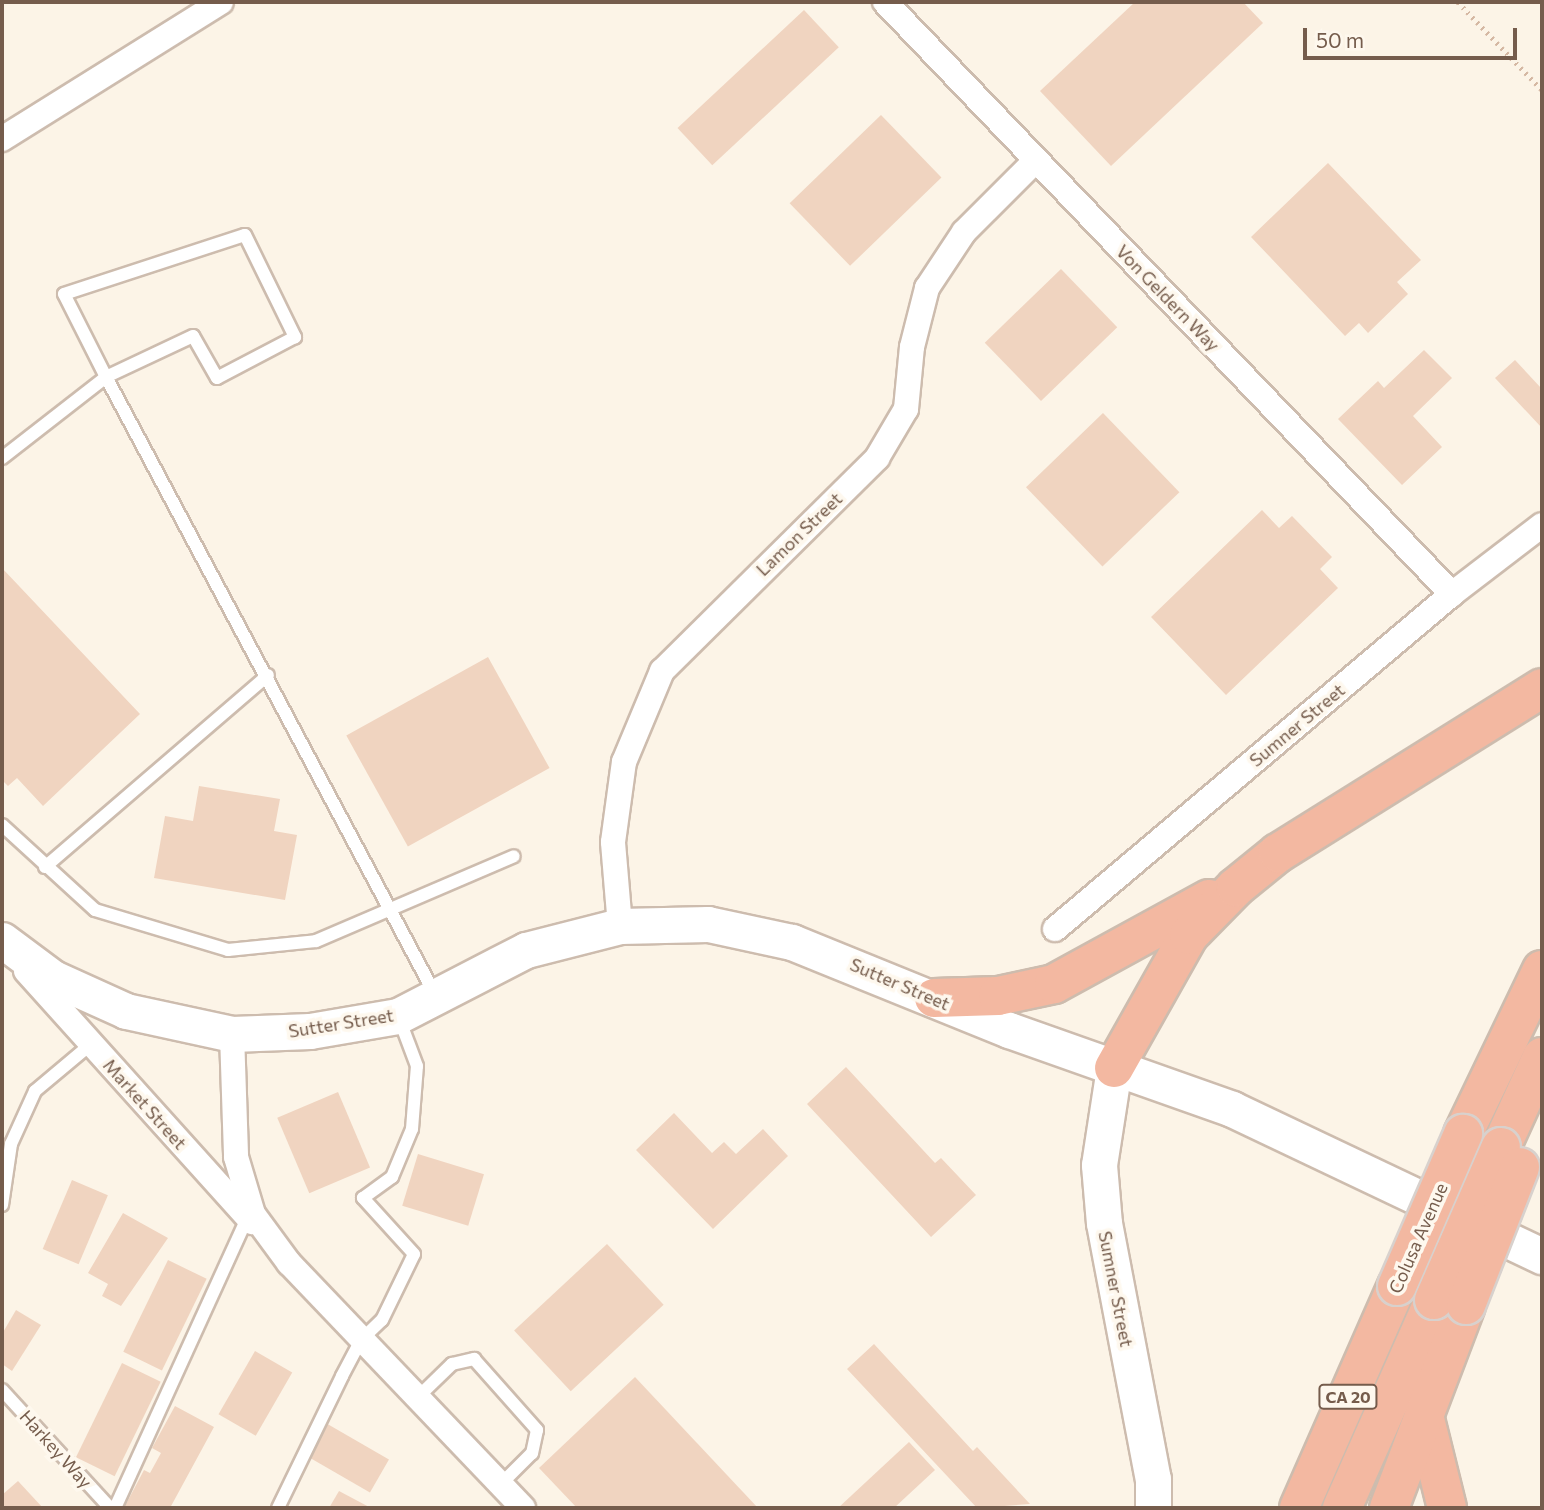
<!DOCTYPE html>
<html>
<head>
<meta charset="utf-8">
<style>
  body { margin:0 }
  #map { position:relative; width:1544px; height:1510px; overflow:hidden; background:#fcf4e7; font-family:Commissioner,sans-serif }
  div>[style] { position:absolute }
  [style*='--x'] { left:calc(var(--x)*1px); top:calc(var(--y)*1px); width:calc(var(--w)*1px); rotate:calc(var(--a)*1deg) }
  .building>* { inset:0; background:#f0d4c0; transform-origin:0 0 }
  .path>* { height:4.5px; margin-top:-2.25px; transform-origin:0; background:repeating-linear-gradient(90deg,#d5b8a3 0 2px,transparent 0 7px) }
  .roads { filter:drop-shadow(2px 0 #cdbcae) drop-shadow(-2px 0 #cdbcae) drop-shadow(0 2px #cdbcae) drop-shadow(0 -2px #cdbcae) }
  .lane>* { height:12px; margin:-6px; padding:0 6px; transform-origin:6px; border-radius:6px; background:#fff }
  .street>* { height:24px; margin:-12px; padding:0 12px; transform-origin:12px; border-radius:12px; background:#fff }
  .secondary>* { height:35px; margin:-17.5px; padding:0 17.5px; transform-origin:17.5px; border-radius:17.5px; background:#fff }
  .highway>* { height:38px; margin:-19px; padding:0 19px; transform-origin:19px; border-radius:19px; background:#f3b8a1 }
  .bridges { filter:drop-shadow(2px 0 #d8d1cd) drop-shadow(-2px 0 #d8d1cd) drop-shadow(0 2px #d8d1cd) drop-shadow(0 -2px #d8d1cd) }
  .highway-bridge>* { height:38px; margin:-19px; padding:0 19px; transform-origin:19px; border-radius:19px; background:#f3b8a1 }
  span { translate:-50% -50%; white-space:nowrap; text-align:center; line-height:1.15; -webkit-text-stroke:7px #fef8ee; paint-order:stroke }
  .shield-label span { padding:2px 5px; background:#fef8ee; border:2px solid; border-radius:5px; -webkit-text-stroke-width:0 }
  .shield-label { font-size:16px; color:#755c4c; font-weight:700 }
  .street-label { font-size:18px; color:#755c4c }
  .frame { position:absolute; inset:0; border:4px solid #755c4c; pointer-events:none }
  .scale { position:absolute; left:1303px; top:28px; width:214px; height:32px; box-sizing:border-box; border:4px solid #755c4c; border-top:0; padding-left:9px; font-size:21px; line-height:24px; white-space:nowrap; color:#755c4c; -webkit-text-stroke:5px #fef8ee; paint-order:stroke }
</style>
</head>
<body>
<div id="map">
  <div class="building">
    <div style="clip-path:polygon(1135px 2px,1243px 2px,1263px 23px,1111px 166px,1040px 91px)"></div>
    <div style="left:804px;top:10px;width:51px;height:173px;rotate:47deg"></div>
    <div style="left:881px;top:115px;width:87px;height:127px;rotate:46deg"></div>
    <div style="clip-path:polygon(1328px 163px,1421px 260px,1397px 282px,1408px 294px,1368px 333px,1359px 323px,1345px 336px,1251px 237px)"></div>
    <div style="left:1061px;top:269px;width:81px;height:106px;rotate:46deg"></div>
    <div style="clip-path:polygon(1424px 350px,1452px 378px,1413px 416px,1442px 447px,1402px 485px,1338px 419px,1378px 381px,1384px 388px)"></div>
    <div style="clip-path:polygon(1515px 360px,1542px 389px,1542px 428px,1495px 378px)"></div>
    <div style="left:1103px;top:413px;width:110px;height:107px;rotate:46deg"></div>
    <div style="clip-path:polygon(1262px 510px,1279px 528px,1292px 516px,1332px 557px,1320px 569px,1338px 588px,1226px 695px,1151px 617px)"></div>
    <div style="clip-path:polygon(2px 568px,140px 714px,43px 806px,17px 778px,8px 786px,2px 780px)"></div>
    <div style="left:488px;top:657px;width:127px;height:162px;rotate:61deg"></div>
    <div style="clip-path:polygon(199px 786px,280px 799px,274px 831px,297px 835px,285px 900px,154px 878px,165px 816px,193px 821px)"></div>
    <div style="clip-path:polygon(846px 1067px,935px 1163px,941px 1158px,976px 1195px,931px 1237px,807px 1104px)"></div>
    <div style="left:338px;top:1092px;width:82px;height:66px;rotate:67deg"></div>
    <div style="clip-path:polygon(674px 1113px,712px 1153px,724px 1142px,736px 1154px,763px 1129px,788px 1156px,713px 1229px,636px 1150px)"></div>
    <div style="left:418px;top:1154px;width:69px;height:54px;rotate:17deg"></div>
    <div style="left:72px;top:1180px;width:39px;height:75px;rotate:23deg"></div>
    <div style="clip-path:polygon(123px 1213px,168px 1238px,121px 1306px,102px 1296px,108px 1284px,88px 1273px)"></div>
    <div style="left:607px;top:1244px;width:83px;height:127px;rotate:47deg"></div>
    <div style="left:168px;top:1260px;width:43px;height:102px;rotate:26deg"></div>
    <div style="clip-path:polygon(16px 1310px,41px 1325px,12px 1371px,2px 1364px,2px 1334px)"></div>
    <div style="clip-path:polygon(874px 1344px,973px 1451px,977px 1447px,1030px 1504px,977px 1508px,847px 1369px)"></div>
    <div style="left:255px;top:1351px;width:43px;height:73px;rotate:30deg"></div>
    <div style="left:122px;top:1363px;width:43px;height:105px;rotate:26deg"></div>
    <div style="clip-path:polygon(635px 1377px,758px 1508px,577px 1508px,539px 1468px)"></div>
    <div style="clip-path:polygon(175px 1406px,214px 1427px,170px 1508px,130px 1508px,125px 1506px,144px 1470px,150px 1473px,161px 1453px,152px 1448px)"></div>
    <div style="left:324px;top:1422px;width:75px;height:38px;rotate:30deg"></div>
    <div style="clip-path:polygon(909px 1442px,935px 1470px,894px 1508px,838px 1508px)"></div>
    <div style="clip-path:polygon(18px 1481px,43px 1508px,2px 1508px,2px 1495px)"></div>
    <div style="clip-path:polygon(339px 1491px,371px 1508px,329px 1508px)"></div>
  </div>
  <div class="path">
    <div style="--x:1458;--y:2;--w:122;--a:46.3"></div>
  </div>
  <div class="roads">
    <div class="lane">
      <div style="--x:245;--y:235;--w:114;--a:63.9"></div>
      <div style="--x:295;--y:337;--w:88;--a:152.3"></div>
      <div style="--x:217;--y:378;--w:48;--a:-119.7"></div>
      <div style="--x:193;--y:336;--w:96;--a:154.8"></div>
      <div style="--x:106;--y:377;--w:93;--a:-116.8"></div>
      <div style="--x:64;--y:294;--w:190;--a:-18.1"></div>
      <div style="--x:2;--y:458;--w:132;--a:-37.9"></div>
      <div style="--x:106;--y:377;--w:701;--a:61.94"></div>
      <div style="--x:2;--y:825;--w:126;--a:42.4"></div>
      <div style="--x:95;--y:910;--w:139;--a:16.7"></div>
      <div style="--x:228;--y:950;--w:88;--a:-5.8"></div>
      <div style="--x:316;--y:941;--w:215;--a:-23.2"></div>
      <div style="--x:45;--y:867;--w:294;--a:-40.7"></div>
      <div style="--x:2;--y:1205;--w:62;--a:-81.6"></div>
      <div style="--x:11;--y:1144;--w:58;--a:-65.6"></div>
      <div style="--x:35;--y:1091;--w:73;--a:-40"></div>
      <div style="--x:2;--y:1390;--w:160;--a:47.5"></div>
      <div style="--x:417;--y:1398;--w:49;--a:-44.2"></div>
      <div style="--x:452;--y:1364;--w:23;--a:-13"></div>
      <div style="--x:474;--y:1359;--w:95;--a:48.4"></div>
      <div style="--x:537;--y:1430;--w:24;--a:102"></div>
      <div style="--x:532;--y:1453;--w:45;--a:135"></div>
      <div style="--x:115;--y:1508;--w:321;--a:-65.5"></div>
      <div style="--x:278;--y:1508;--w:147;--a:-64.1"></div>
      <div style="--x:342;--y:1376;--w:41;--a:-62.2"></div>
      <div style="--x:361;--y:1340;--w:29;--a:-44"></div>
      <div style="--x:382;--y:1320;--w:73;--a:-64.1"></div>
      <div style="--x:414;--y:1254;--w:76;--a:-132.3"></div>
      <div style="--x:363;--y:1198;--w:36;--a:-36"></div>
      <div style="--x:392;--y:1177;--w:52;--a:-67.4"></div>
      <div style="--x:412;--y:1129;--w:63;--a:-85.5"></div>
      <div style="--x:417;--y:1066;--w:51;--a:-110.6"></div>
    </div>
    <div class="street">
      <div style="--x:885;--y:2;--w:820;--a:46.24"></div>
      <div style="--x:2;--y:139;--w:258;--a:-32"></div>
      <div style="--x:620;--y:926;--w:84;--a:-94.8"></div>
      <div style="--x:613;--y:842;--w:81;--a:-82.2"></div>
      <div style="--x:624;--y:762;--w:99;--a:-67.3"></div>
      <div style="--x:662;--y:671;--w:303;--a:-44.7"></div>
      <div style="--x:877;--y:458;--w:57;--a:-59.4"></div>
      <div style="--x:906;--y:409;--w:62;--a:-84.5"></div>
      <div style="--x:912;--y:347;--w:61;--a:-75.7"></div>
      <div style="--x:927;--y:288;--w:67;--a:-56.5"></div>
      <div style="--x:964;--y:232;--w:102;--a:-45"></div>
      <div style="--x:1055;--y:929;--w:519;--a:-40.16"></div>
      <div style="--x:1452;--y:594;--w:113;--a:-37.5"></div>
      <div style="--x:26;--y:971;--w:338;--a:48"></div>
      <div style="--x:232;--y:1034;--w:123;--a:88.1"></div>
      <div style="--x:236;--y:1157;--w:59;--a:73.4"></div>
      <div style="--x:253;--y:1214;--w:61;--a:53.7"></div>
      <div style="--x:289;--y:1263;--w:339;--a:46.3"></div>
    </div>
    <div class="secondary">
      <div style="--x:2;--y:940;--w:64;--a:36.7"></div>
      <div style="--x:53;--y:978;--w:80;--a:24.3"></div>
      <div style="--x:126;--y:1011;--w:108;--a:12.2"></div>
      <div style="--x:232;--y:1034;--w:78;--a:-2.2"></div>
      <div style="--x:310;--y:1031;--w:89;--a:-9.7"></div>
      <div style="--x:398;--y:1016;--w:144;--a:-27.3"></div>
      <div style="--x:526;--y:950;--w:97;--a:-14.3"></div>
      <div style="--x:620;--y:926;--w:88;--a:-1.3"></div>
      <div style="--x:708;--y:924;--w:86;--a:12.1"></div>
      <div style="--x:792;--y:942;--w:234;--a:22.1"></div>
      <div style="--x:1009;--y:1030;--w:237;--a:19.5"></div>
      <div style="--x:1232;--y:1109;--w:343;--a:25.4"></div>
      <div style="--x:1114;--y:1068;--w:98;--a:98.8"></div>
      <div style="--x:1099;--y:1165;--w:58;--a:85.1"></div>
      <div style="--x:1104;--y:1223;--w:261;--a:79.2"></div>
      <div style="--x:1153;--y:1479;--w:29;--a:90"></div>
    </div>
    <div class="highway">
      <div style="--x:934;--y:998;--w:64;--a:-1.8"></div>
      <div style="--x:998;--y:996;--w:57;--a:-12.1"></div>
      <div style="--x:1054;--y:984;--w:177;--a:-28.7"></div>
      <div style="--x:1114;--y:1068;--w:153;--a:-60.6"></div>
      <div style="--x:1189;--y:935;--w:67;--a:-45.6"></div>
      <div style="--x:1236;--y:887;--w:54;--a:-39"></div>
      <div style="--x:1278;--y:853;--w:311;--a:-32"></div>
      <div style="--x:1463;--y:1134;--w:182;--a:-64.3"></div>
      <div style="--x:1501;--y:1147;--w:99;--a:-65.5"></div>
      <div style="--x:1424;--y:1415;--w:96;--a:76.1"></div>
      <div style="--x:1299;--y:1508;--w:243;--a:-66.2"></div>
      <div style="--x:1342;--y:1508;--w:227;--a:-66.1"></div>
      <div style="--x:1389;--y:1508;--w:217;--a:-69.2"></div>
    </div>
  </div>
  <div class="bridges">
    <div class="highway-bridge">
      <div style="--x:1397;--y:1286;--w:166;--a:-66.5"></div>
      <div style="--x:1434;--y:1300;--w:167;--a:-66.4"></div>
      <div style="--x:1466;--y:1305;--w:148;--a:-68.6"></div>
    </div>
  </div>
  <div class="shield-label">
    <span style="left:1348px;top:1397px">CA 20</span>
  </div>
  <div class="street-label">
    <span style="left:1168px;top:298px;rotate:46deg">Von Geldern Way</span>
    <span style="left:799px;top:534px;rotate:-44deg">Lamon Street</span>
    <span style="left:1297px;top:725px;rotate:-40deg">Sumner Street</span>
    <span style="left:900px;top:984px;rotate:23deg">Sutter Street</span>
    <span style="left:341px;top:1023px;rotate:-9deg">Sutter Street</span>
    <span style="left:145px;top:1104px;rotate:48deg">Market Street</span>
    <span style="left:1418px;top:1238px;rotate:-66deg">Colusa Avenue</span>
    <span style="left:1116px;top:1289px;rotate:79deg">Sumner Street</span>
    <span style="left:56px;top:1449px;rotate:48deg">Harkey Way</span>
  </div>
  <div class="frame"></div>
  <div class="scale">50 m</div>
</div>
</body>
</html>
